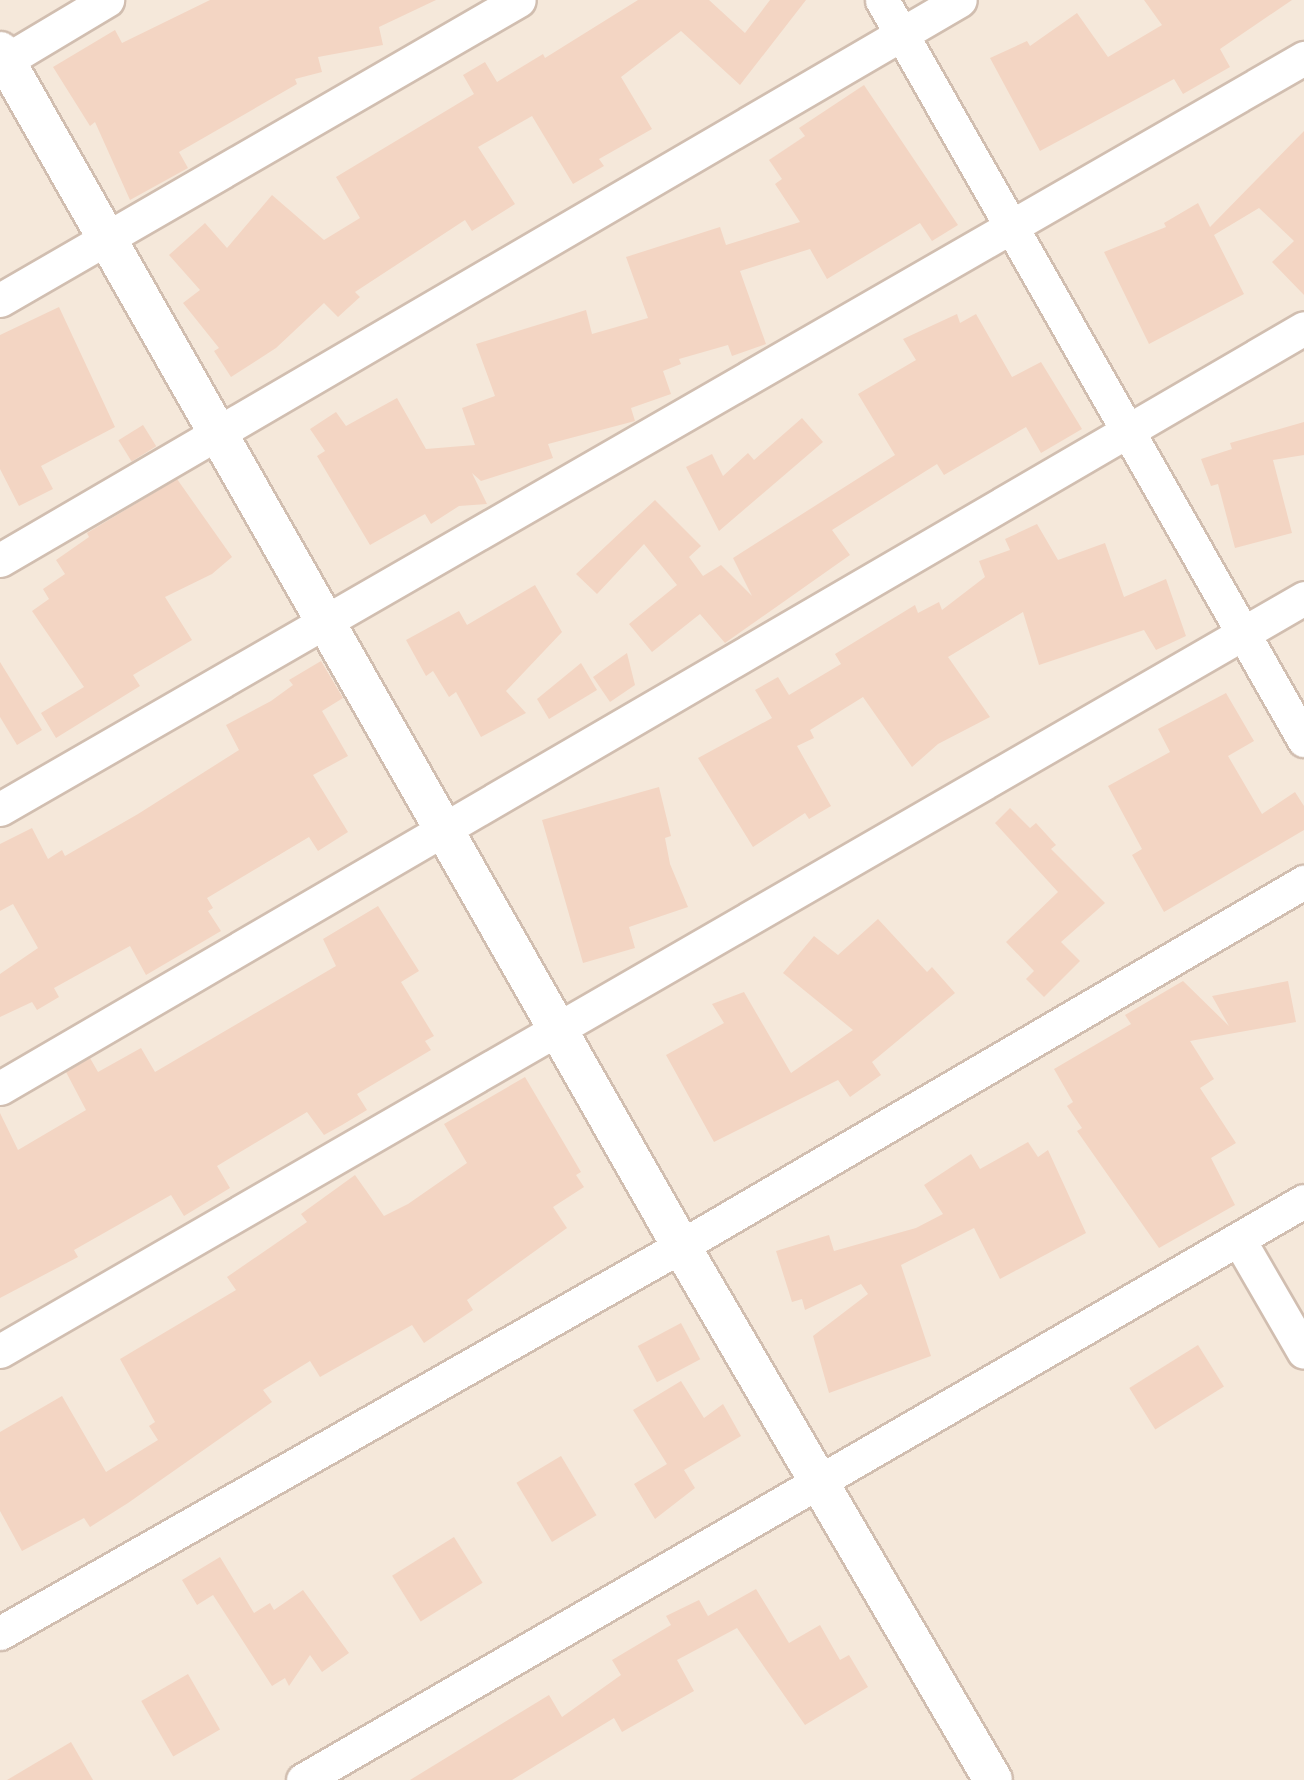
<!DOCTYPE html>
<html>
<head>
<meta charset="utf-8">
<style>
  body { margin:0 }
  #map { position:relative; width:1304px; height:1780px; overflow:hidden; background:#fdf6ec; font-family:Karla,sans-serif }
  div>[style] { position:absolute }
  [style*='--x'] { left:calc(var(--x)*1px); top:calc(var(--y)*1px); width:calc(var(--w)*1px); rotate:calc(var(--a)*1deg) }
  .residential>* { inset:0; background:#f5e8da; transform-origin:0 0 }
  .building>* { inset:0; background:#f3d5c3; transform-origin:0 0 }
  .roads { filter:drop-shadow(2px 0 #d1beb0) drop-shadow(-2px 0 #d1beb0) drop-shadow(0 2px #d1beb0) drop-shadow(0 -2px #d1beb0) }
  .street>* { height:33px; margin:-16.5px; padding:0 16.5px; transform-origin:16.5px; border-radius:16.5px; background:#fff }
  .secondary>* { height:38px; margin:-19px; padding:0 19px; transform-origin:19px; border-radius:19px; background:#fff }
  span { translate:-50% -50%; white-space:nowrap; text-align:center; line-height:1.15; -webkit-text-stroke:7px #fffaf3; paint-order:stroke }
</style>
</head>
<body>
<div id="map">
  <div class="residential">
    <div style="left:0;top:0;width:1304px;height:1780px"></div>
  </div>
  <div class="building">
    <div style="clip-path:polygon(210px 0,436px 0,379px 27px,383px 45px,318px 57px,322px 72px,295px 79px,297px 84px,179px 152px,188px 168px,130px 200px,95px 122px,90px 126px,53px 67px,115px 30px,122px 43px)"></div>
    <div style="clip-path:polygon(638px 0,709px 0,745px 33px,770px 0,806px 0,740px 85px,681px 31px,621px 77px,652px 129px,599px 159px,604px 166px,573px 184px,532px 116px,478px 147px,515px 204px,472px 231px,465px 220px,355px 292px,360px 297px,338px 317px,324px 303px,276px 348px,231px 377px,214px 351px,219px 348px,183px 303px,200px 290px,169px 255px,205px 223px,227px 248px,272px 195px,324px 240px,360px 218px,336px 177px,474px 94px,463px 75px,485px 62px,497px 82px,543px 54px,545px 58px)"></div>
    <div style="clip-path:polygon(1144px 0,1292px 0,1220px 49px,1230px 67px,1183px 94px,1174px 79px,1040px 151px,990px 58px,1027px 41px,1030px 46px,1077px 13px,1108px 57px,1162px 25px)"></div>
    <div style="clip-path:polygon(864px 85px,958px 225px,932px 241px,920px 223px,827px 279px,810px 249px,740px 271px,766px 344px,732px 356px,728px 345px,679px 359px,681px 364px,663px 371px,671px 394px,631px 408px,635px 421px,548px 444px,553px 458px,481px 481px,472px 473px,487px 504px,459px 506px,431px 524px,425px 514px,370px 545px,317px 456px,325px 451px,310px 429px,336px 412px,346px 426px,397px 398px,426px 449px,475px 445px,462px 408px,495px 396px,476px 344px,586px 310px,592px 334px,648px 318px,626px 257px,720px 227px,726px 245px,800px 222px,775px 184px,782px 179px,769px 160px,805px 136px,799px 128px)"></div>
    <div style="clip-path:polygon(1304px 131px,1304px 295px,1272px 262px,1294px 241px,1259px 208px,1214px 235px,1244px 294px,1149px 344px,1104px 252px,1166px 227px,1164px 223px,1198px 203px,1210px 227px)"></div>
    <div style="clip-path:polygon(59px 307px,115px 427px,41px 466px,53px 489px,19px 506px,0 469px,0 335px)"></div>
    <div style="clip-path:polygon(957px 314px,960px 323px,976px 314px,1012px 377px,1041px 362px,1082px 429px,1041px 453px,1026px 427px,944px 475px,937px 464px,832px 530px,850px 555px,725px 643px,700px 614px,652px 652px,629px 624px,677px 585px,644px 544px,597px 594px,576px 574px,655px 500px,701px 546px,689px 557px,703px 576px,721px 565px,752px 596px,733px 558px,895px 455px,858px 394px,916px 360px,903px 339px)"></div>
    <div style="clip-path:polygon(802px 418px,823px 442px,719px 531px,686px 467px,712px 454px,723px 476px,748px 453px,754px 460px)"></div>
    <div style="clip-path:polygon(1304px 422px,1304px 455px,1273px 460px,1292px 533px,1235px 548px,1218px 484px,1211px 486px,1201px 459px,1232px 449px,1230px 443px)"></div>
    <div style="left:143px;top:425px;width:25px;height:29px;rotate:58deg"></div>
    <div style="clip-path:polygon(177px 479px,232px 557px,212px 574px,165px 597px,192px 640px,133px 675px,140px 686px,56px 738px,41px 713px,84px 687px,32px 611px,49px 599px,43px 589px,65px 574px,56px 560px,89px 537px,87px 533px)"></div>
    <div style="clip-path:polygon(1037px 524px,1058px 560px,1105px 543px,1124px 597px,1166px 579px,1186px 636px,1156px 650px,1144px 630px,1039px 665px,1023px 612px,948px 657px,990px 717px,938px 744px,912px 767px,863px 697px,810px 730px,814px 738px,797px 746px,831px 806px,809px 819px,805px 813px,753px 847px,698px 758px,772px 718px,755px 690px,778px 677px,789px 695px,841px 664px,835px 654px,915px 605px,918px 613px,939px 602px,942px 610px,985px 577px,979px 561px,1010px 550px,1005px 539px)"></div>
    <div style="clip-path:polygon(535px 585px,562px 632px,506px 691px,526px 713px,481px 737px,456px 692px,449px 697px,433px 671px,426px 676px,406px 640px,459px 611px,467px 625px)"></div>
    <div style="clip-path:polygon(627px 653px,635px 685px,610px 702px,593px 677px)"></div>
    <div style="clip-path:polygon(321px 661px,343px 698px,322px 711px,348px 756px,313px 775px,348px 832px,318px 851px,309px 837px,207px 898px,213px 908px,208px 911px,221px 931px,146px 975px,130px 946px,54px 988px,59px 997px,37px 1010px,32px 1002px,0 1017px,0 974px,38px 948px,13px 904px,0 911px,0 844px,32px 828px,48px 859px,62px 850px,65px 856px,138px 814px,239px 750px,226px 725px,271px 701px,293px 685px,289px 680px)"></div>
    <div style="clip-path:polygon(0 662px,42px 730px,17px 745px,0 717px)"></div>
    <div style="clip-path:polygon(581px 663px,597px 690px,549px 719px,537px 699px)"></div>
    <div style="clip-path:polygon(1226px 693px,1254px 741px,1228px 756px,1262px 814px,1295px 792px,1304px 806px,1304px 830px,1164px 912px,1132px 855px,1142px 849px,1108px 786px,1170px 752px,1158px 729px)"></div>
    <div style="clip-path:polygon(659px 787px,671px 836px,665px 838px,670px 864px,688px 907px,629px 927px,635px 948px,583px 963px,542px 820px)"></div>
    <div style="clip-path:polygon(1010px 808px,1030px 828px,1036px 823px,1056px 845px,1051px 849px,1105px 903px,1061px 942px,1080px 961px,1044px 997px,1026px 979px,1034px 971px,1006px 942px,1058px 892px,995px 823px)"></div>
    <div style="clip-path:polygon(378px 906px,419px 971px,401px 982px,434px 1036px,425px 1041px,431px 1050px,357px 1094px,367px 1110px,342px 1125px,324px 1135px,307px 1112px,217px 1166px,230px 1188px,184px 1216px,171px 1195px,74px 1250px,78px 1257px,0 1298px,0 1113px,18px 1150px,86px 1110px,66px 1072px,90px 1058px,98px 1072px,141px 1048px,155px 1072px,336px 966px,323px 939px)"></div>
    <div style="clip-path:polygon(878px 919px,927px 972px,932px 967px,955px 993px,872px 1062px,881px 1075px,850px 1097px,838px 1080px,714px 1142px,666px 1055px,724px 1023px,712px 1004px,744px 992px,791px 1073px,853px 1030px,783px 973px,814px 936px,838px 955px)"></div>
    <div style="clip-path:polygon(1183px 981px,1229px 1026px,1212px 996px,1288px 981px,1296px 1022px,1190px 1041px,1214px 1079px,1200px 1088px,1236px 1143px,1211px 1158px,1235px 1205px,1159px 1248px,1077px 1131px,1082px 1128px,1067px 1106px,1073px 1102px,1054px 1069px,1131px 1024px,1125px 1015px)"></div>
    <div style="clip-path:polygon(525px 1077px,581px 1172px,576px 1175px,584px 1187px,553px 1207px,567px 1228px,467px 1300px,473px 1310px,424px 1343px,412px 1325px,320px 1377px,310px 1361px,263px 1390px,272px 1402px,128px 1503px,90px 1527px,84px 1518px,22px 1551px,0 1511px,0 1432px,62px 1396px,106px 1472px,158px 1440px,149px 1426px,155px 1422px,120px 1359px,236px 1290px,227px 1277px,307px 1222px,301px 1214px,355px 1175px,384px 1216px,408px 1204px,467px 1163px,444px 1124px)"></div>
    <div style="clip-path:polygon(1028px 1142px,1038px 1157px,1048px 1150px,1086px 1233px,1000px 1279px,974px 1228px,901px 1265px,931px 1356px,829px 1393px,813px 1336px,868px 1294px,861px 1284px,805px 1310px,802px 1299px,792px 1302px,776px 1251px,829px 1235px,834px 1251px,916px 1228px,943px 1214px,924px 1185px,971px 1154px,980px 1169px)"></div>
    <div style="left:681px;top:1323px;width:41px;height:49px;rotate:62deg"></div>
    <div style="left:1198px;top:1345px;width:49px;height:81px;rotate:58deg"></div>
    <div style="clip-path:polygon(681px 1381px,704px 1418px,723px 1404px,741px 1436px,684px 1470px,695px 1488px,655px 1519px,634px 1484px,667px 1464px,633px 1410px)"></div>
    <div style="left:561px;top:1456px;width:69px;height:52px;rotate:59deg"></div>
    <div style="left:454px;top:1537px;width:54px;height:73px;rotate:58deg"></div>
    <div style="clip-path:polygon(220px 1557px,254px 1613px,270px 1603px,274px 1610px,303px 1590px,349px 1653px,322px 1672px,310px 1655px,289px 1686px,285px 1678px,272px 1686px,213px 1595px,197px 1605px,182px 1580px)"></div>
    <div style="clip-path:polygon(756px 1589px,789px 1643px,820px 1625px,840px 1660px,849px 1655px,868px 1687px,805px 1725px,737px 1628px,677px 1660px,694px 1691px,622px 1732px,614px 1718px,512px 1780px,410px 1780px,549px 1695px,562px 1717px,621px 1675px,612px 1660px,671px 1625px,666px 1616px,699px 1600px,708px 1616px)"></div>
    <div style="left:188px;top:1674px;width:64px;height:54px;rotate:60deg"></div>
    <div style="clip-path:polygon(71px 1742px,93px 1780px,7px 1780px)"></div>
  </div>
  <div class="roads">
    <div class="street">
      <div style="--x:882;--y:0;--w:852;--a:60.31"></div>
      <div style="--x:0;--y:64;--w:125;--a:-30.9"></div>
      <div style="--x:0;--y:300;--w:599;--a:-30.03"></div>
      <div style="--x:0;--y:560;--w:1111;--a:-30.26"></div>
      <div style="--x:0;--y:809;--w:1505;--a:-29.94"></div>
      <div style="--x:0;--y:1088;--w:1509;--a:-30.23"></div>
      <div style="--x:1239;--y:1240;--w:129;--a:59.9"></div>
      <div style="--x:0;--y:1351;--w:1506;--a:-30"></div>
      <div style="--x:0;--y:1633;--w:783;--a:-29.61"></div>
      <div style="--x:681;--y:1246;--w:722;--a:-30.3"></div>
      <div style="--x:303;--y:1780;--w:1156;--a:-30.05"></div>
    </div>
    <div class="secondary">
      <div style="--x:0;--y:51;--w:1375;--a:60.32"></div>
      <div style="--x:681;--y:1246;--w:618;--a:59.7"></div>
    </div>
  </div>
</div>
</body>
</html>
